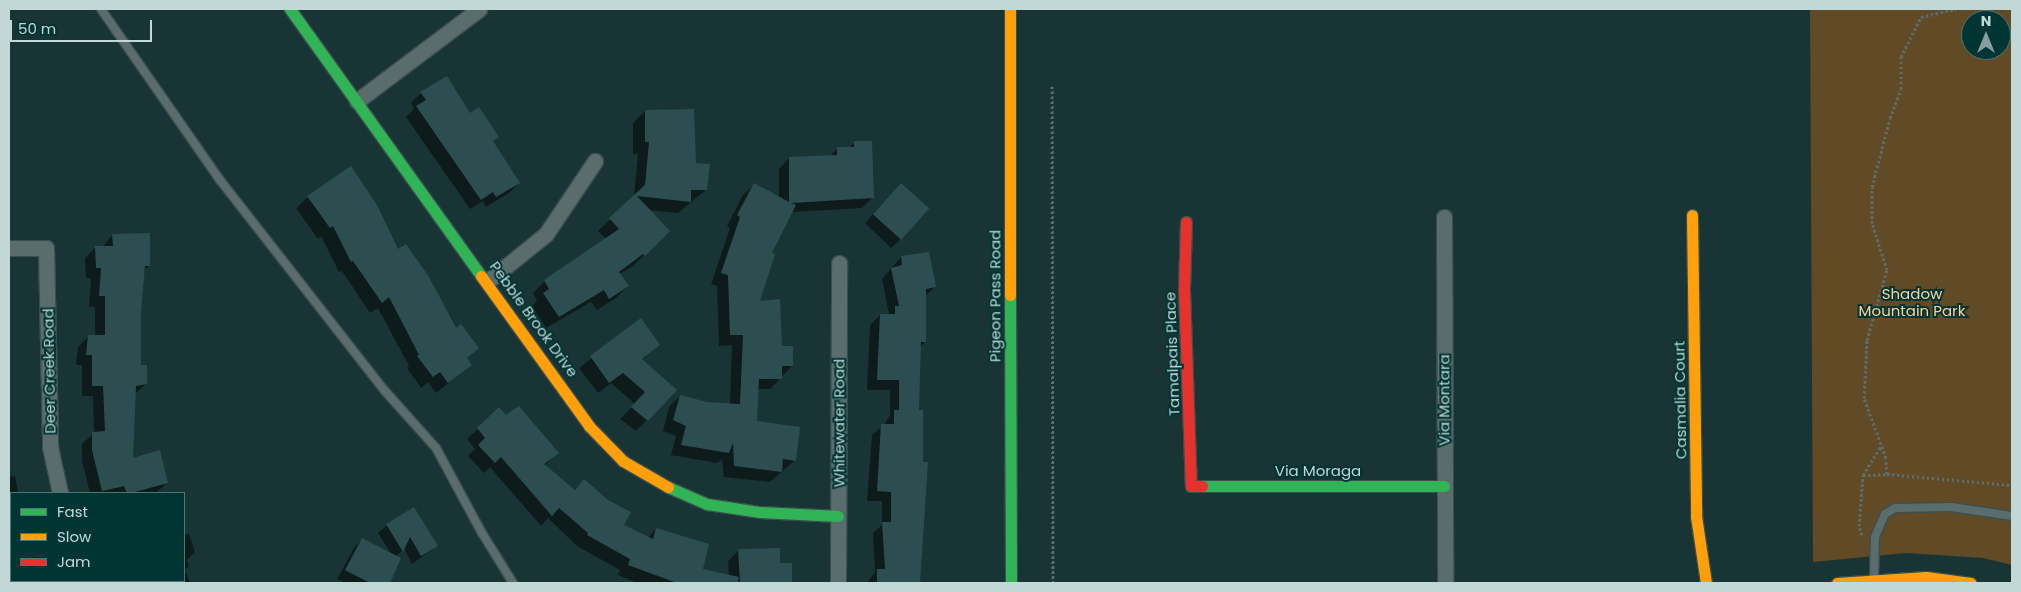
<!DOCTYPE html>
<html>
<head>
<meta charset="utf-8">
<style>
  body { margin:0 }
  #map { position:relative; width:2021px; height:592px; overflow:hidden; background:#193434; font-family:Poppins,sans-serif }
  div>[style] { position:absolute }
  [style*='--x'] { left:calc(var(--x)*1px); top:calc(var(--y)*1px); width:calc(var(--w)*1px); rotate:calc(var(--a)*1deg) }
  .green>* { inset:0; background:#614a26 }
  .shadow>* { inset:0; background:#0007 }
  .building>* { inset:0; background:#2d4e51; transform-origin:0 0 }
  .path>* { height:3px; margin-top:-1.5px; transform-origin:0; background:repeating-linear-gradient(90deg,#5b6d6c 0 2.5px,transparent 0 5px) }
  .roads { filter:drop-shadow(1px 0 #3a4f4f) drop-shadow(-1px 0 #3a4f4f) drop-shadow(0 1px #3a4f4f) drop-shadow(0 -1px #3a4f4f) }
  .lane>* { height:8px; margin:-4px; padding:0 4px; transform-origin:4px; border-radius:4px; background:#5a6d6c }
  .street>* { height:15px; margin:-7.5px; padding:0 7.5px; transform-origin:7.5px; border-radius:7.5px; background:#5a6d6c }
  .fast>* { height:11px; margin:-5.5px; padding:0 5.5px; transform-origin:5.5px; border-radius:5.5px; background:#30b455 }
  .slow>* { height:11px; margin:-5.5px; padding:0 5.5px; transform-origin:5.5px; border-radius:5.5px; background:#ff9f0a }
  .jam>* { height:11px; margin:-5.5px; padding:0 5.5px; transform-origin:5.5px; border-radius:5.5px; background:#e5322d }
  span { translate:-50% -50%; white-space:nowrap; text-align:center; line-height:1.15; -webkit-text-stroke:4px #003533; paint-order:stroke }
  .park-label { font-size:15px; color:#ffd29d }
  .street-label { font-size:15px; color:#c1d8d7 }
  .frame { position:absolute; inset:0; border:10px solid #c1d8d7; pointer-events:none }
  .legend { position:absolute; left:10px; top:492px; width:175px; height:90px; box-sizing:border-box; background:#003533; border:1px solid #4d7675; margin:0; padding:6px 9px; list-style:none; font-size:15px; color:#c1d8d7 }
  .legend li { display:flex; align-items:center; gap:10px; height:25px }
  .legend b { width:25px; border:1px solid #4d7675 }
  .north { position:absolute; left:1961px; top:10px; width:50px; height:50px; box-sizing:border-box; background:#003533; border:1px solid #4d7675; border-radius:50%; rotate:0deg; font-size:14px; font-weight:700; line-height:20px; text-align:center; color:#c1d8d7 }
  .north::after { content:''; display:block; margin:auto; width:18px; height:22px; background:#869f9e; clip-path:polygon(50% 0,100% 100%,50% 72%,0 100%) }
  .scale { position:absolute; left:10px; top:20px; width:142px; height:22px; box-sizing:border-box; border:2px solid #c1d8d7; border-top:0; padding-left:6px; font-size:15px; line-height:18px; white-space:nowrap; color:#c1d8d7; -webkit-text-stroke:4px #003533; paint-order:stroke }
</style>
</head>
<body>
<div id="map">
  <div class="green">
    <div style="clip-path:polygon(evenodd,1810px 9px,2012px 9px,2012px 565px,1983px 558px,1906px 553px,1813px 562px,1810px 9px,1971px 20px,2001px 20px,2001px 50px,1971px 50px,1971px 20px)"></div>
  </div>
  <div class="shadow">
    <div style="clip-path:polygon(421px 93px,470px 115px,498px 137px,492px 142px,519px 183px,509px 193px,486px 207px,483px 201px,470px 209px,406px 117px,414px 109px,411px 103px)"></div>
    <div style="clip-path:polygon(645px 111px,695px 164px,706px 190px,678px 213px,648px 210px,669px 231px,632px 267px,619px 274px,628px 286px,616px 298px,597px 310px,591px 302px,546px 328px,532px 306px,537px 301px,533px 293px,545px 281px,606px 239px,598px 231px,634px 197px,638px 154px,633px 154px,633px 123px)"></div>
    <div style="clip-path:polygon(855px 142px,873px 197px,862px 208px,791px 212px,770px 253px,758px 302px,792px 366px,770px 389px,757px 389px,756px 422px,795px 460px,770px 482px,724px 477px,722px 459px,717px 463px,671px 455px,676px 436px,663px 431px,669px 407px,680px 396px,707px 403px,730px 404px,732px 345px,719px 346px,717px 286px,711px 284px,730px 228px,727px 226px,743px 195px,754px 185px,779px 198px,779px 169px,789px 158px,830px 156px,838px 148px,849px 148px)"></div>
    <div style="clip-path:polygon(892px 193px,900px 240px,891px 248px,865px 223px)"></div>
    <div style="clip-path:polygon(308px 197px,398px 251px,456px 330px,478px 348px,466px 359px,471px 365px,436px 393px,428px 382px,421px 388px,407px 368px,409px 366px,378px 308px,370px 313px,342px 271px,339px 272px,321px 236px,318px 239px,296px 208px)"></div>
    <div style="clip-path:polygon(112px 235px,149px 266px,143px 271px,140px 311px,140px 366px,146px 384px,135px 394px,132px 459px,167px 483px,156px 493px,90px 493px,82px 461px,82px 444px,94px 433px,93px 396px,82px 396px,82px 365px,76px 365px,78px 347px,88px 337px,95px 337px,95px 307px,89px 306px,91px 278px,86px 278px,85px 258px,95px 248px,102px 248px)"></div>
    <div style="clip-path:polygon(901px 257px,935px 287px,925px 296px,925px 342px,920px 347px,917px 411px,922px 463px,926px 463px,919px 583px,867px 583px,875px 572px,873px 533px,882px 525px,882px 501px,867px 501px,872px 435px,884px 425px,890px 415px,890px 390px,867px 390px,870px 325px,880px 315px,889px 314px,882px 279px)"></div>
    <div style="clip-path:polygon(640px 320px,659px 345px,642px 360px,676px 390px,636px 431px,620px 419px,635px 404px,611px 383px,598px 393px,579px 368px)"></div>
    <div style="clip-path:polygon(499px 409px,506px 417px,557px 453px,544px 466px,574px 490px,584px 480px,622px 526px,648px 538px,656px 529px,701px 570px,729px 576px,728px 561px,739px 550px,779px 564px,791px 564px,790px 583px,637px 583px,618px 575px,620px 570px,577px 546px,548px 518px,541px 526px,490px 467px,484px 473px,468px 456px,475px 449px,467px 439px)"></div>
    <div style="clip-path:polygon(15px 476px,18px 493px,11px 493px,11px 581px,27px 583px,9px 583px,9px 477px)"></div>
    <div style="clip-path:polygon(387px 525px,437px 546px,412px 564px,404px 548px,396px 557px,399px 559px,388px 583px,346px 583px,337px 579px,354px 548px,362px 539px,392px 555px,378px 533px)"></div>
    <div style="clip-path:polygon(189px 534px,195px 552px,187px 560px,189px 566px,185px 570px,190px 583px,117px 583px,117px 581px,184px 581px,184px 535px)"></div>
    <div style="clip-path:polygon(42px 581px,45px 583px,31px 583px)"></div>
  </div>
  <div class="building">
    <div style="clip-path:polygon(447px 76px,470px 113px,479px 107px,499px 137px,493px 141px,520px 183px,496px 197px,493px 192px,481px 200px,416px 106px,426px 100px,420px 92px)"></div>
    <div style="clip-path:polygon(694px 109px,696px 163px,710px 164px,707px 190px,691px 190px,691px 202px,637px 196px,670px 231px,645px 256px,643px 254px,619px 272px,629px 286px,609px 299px,604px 290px,559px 317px,543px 293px,549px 289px,544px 280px,619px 229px,609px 218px,645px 185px,649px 142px,645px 142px,645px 110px)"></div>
    <div style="clip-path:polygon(854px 141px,872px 141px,874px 198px,791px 203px,796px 205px,772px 253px,775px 254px,760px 301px,780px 299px,782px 346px,793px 346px,793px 366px,782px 366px,782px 379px,759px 379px,757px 421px,800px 427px,796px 461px,783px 459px,782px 472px,734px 466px,733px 443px,729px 453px,681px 445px,686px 426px,673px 420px,680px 395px,707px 402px,740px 404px,743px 335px,730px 335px,728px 275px,721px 273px,740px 217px,737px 215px,754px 183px,789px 202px,789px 157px,837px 155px,837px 147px,854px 147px)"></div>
    <div style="clip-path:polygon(351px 166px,377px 205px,398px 249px,406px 244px,429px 277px,456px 328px,461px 324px,479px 348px,467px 358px,472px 365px,448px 383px,440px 372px,433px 377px,417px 356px,419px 355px,389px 297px,382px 303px,353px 261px,351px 262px,333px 226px,330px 228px,307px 196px)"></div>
    <div style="left:901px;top:183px;width:38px;height:42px;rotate:42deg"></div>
    <div style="clip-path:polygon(150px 233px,150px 266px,145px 266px,141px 311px,141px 365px,147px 365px,147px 384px,136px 386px,133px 458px,160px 450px,168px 483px,131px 493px,127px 493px,124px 486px,102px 491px,92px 450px,92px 432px,105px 431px,103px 386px,92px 386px,92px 355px,86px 355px,88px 335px,105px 335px,105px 296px,99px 296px,101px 268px,96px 268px,95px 246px,113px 246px,112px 234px)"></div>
    <div style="clip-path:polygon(929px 252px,936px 287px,926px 289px,926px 342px,921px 342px,919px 410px,923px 410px,923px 462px,928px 462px,920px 583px,877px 583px,877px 569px,885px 569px,882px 522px,891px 522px,891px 492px,877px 491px,881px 424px,894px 424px,894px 410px,899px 410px,899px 380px,877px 380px,880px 314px,895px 314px,895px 306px,899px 306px,891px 268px,902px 265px,901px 256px)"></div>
    <div style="clip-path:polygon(641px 318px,660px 345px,642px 359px,677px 390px,648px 421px,631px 407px,645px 392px,623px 373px,609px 383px,590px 356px)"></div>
    <div style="clip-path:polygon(519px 406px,559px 453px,544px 464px,575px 490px,584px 479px,608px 500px,631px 512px,624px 525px,653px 539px,656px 528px,709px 544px,703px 569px,739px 577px,738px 583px,677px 583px,628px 565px,630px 559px,587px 535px,588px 533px,559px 508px,552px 516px,501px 457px,495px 463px,478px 445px,485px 438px,477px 428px,499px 407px,506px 415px)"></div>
    <div style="clip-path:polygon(414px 507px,438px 546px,421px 556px,410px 537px,403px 552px,386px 524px)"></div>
    <div style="clip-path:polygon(362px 538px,401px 558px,390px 583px,370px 583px,345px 570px)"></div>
    <div style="clip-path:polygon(780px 548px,780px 563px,792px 563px,792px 583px,740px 583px,738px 549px)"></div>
  </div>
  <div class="path">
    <div style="--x:1052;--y:86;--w:497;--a:89.9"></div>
    <div style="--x:1887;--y:474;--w:16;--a:-94"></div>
    <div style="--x:1886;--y:458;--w:64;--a:-110.1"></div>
    <div style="--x:1864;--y:398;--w:58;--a:-87"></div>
    <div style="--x:1867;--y:340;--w:73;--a:-74.1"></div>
    <div style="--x:1887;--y:270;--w:49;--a:-107.7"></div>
    <div style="--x:1872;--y:223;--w:36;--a:-90"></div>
    <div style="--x:1872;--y:187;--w:71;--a:-75.4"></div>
    <div style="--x:1890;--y:118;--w:31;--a:-69"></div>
    <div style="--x:1901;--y:89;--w:32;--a:-90"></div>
    <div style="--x:1901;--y:57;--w:45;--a:-63.4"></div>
    <div style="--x:1921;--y:17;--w:36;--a:-13"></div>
    <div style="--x:1863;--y:475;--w:34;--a:-58"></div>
    <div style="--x:1862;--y:535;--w:9;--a:-108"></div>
    <div style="--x:1859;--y:526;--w:51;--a:-85.5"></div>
    <div style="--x:1863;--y:475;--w:24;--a:-2"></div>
    <div style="--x:1887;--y:474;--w:125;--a:5"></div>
  </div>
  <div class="roads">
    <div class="lane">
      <div style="--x:101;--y:9;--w:208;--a:55.2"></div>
      <div style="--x:220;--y:180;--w:268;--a:52"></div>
      <div style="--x:385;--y:391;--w:76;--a:48.2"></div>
      <div style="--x:436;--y:448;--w:97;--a:61.6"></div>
      <div style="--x:482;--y:533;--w:59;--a:58.2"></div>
      <div style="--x:1874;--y:580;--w:43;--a:-88.7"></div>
      <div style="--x:1875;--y:537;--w:25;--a:-67"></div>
      <div style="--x:1885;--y:514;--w:12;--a:-31"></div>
      <div style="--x:1895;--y:508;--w:56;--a:-1"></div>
      <div style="--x:1951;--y:507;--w:62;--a:8.4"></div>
    </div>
    <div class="street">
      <div style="--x:357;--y:101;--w:153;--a:-37"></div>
      <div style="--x:1444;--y:217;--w:366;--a:89.8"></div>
      <div style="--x:9;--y:248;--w:37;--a:0"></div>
      <div style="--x:46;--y:248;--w:199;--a:88.8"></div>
      <div style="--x:50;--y:447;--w:47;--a:77.7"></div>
      <div style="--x:488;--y:281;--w:75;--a:-39"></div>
      <div style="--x:546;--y:234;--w:88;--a:-56.1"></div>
      <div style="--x:94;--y:581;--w:2;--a:63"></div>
      <div style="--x:838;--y:583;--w:320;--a:-89.8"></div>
    </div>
    <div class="fast">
      <div style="--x:290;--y:9;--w:328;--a:54.4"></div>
      <div style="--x:1010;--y:295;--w:288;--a:89.8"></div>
      <div style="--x:1202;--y:486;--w:242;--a:0"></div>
      <div style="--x:668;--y:487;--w:43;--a:23.6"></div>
      <div style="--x:707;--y:504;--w:54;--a:8.6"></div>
      <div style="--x:760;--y:512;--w:78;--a:2.9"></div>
    </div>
    <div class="slow">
      <div style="--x:1010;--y:9;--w:286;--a:90"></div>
      <div style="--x:1692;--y:215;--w:301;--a:89.2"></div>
      <div style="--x:1696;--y:516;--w:68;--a:81.5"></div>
      <div style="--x:481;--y:276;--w:185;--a:54.2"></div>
      <div style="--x:589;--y:426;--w:49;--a:45.8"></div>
      <div style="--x:623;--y:461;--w:52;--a:30"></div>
      <div style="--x:1837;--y:583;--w:89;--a:-3.9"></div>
      <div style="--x:1926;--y:577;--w:45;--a:7.6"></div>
    </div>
    <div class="jam">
      <div style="--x:1186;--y:222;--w:68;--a:91.7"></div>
      <div style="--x:1184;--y:290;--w:196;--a:88"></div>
      <div style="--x:1191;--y:486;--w:11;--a:0"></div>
    </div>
  </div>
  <div class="park-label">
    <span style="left:1912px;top:302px">Shadow<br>Mountain Park</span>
  </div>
  <div class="street-label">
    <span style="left:995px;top:296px;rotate:-90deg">Pigeon Pass Road</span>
    <span style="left:534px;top:319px;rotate:54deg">Pebble Brook Drive</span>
    <span style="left:1172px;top:354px;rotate:-92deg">Tamalpais Place</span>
    <span style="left:49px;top:371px;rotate:-91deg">Deer Creek Road</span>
    <span style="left:1444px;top:400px;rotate:-90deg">Via Montara</span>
    <span style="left:1680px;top:400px;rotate:-91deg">Casmalia Court</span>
    <span style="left:839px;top:423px;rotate:-90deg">Whitewater Road</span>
    <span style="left:1318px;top:471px">Via Moraga</span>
  </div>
  <div class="frame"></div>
  <ul class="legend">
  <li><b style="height:6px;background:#30b455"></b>Fast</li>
  <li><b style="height:6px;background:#ff9f0a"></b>Slow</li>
  <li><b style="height:6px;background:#e5322d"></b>Jam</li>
  </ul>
  <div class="north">N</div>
  <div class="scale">50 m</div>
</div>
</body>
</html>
